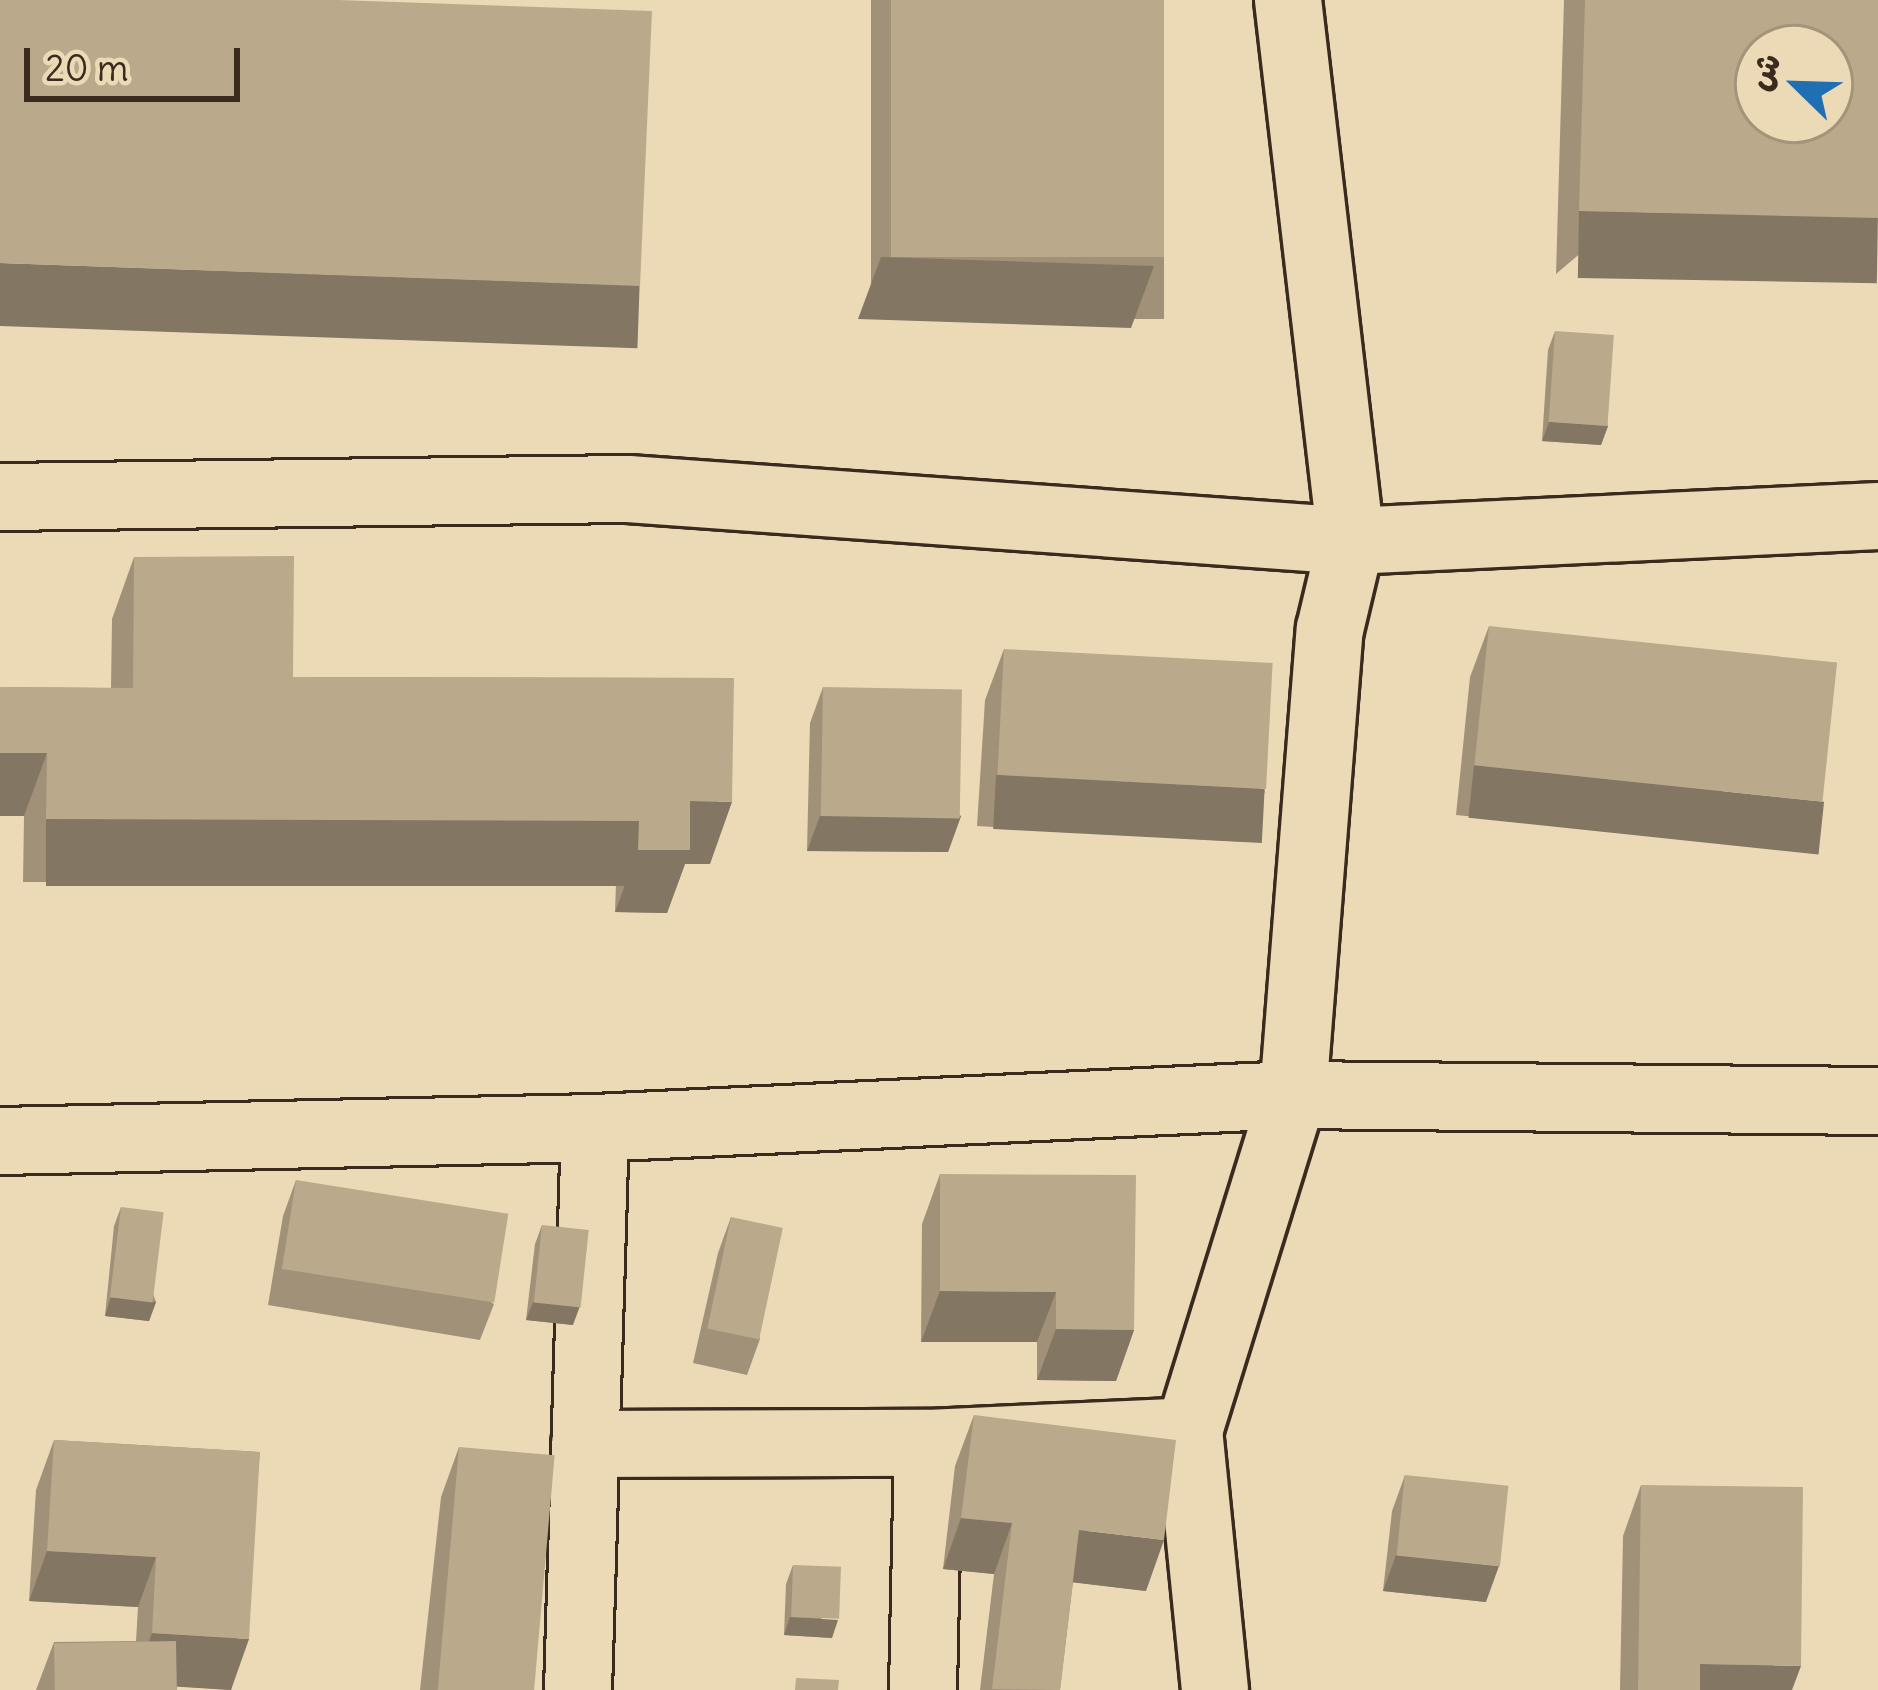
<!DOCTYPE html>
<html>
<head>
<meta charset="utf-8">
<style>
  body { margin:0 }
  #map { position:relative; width:1878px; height:1690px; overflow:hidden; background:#ecdab7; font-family:Delius,"Playpen Sans Arabic",sans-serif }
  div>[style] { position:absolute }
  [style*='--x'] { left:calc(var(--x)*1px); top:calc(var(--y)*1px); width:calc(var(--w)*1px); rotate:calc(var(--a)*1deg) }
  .roads { filter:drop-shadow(3px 0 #3b2a1e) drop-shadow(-3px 0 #3b2a1e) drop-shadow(0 3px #3b2a1e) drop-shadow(0 -3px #3b2a1e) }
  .minor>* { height:66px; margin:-33px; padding:0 33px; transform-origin:33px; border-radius:33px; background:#ecdab7 }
  .wall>* { inset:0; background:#a19178; transform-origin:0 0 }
  .shaded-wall>* { inset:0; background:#837662; transform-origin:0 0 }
  .building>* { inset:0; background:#bba98c; transform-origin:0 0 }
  span { translate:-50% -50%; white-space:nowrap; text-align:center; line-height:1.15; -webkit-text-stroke:9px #ecdab7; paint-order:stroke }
  .north { position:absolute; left:1734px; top:24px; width:120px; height:120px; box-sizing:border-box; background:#ecdab7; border:3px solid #a5947a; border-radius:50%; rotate:293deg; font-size:33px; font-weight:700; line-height:48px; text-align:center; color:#3b2a1e }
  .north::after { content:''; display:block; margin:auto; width:42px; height:54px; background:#1f6fb2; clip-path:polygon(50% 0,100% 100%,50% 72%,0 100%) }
  .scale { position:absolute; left:24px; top:48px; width:216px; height:54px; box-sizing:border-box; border:6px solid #3b2a1e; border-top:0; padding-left:15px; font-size:36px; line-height:42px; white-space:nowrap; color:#3b2a1e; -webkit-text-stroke:9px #ecdab7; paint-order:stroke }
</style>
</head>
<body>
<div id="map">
  <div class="roads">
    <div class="minor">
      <div style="--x:0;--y:497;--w:628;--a:-0.73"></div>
      <div style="--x:628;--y:489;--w:725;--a:4.11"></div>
      <div style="--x:1351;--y:541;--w:528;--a:-2.72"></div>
      <div style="--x:0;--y:1141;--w:595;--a:-1.25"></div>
      <div style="--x:595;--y:1128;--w:699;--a:-2.71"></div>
      <div style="--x:1293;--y:1095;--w:585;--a:0.59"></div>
      <div style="--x:585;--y:1444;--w:343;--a:-0.2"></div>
      <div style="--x:928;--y:1443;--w:261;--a:-2.6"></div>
      <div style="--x:578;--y:1690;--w:562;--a:-88.27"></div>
      <div style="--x:923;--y:1690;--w:247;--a:-88.8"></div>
      <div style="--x:1215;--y:1690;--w:260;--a:-95.7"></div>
      <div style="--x:1189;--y:1431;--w:352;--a:-72.8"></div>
      <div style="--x:1293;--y:1095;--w:467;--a:-85.5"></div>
      <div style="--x:1330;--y:629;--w:90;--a:-76.6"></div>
      <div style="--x:1351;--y:541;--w:545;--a:-96.64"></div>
    </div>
  </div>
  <div class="wall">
    <div style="left:871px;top:0;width:293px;height:319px"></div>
    <div style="clip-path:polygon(1564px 0,1878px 0,1556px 274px)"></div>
    <div style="clip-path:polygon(1555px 331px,1608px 426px,1601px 445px,1542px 441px,1548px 350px)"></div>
    <div style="clip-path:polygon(134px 557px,293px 677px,734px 678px,710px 864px,685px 864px,667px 913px,615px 912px,616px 883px,23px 882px,24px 816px,0 687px,111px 688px,112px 619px)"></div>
    <div style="clip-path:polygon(1489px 626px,1805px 849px,1456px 815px,1470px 677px)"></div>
    <div style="clip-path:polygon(1004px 649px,1265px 791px,1246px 842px,977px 826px,985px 700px)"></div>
    <div style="clip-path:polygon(823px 687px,961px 816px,948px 852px,807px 851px,810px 723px)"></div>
    <div style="clip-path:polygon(940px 1174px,1134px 1330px,1116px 1381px,1037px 1380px,1037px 1342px,921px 1342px,922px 1224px)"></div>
    <div style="clip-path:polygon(296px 1180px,494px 1304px,480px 1340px,268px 1305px,283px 1216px)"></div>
    <div style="clip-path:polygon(121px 1207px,156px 1302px,149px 1321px,105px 1316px,114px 1226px)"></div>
    <div style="clip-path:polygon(731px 1217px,760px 1339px,747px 1375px,693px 1363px,718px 1253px)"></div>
    <div style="clip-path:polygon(542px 1225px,573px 1325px,526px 1320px,535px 1244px)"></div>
    <div style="clip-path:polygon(974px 1415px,1146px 1591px,1073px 1582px,1060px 1690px,980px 1690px,994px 1574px,943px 1569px,955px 1466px)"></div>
    <div style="clip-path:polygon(54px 1440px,260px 1452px,231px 1690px,177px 1686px,177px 1690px,36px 1690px,54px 1642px,136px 1641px,138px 1607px,29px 1601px,36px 1490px)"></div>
    <div style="clip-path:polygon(459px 1447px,530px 1690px,420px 1690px,441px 1497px)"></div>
    <div style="clip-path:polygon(1405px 1475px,1486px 1602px,1383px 1591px,1392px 1511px)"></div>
    <div style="clip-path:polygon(1641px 1485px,1792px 1690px,1620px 1690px,1623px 1536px)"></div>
    <div style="clip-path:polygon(793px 1565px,832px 1638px,784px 1635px,786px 1584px)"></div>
  </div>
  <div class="shaded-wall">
    <div style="left:1579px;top:211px;width:299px;height:67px;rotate:1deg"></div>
    <div style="clip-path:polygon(881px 257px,1154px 266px,1131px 328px,858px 319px)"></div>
    <div style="left:0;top:263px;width:640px;height:63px;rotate:2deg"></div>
    <div style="clip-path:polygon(1549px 422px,1608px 426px,1601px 445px,1542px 441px)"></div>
    <div style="clip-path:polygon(0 753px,47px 753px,24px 816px,0 816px)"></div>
    <div style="left:1474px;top:765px;width:352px;height:53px;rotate:6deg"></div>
    <div style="left:996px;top:775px;width:269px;height:54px;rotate:3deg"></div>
    <div style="clip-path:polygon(690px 801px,732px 802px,710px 864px,685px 864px,667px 913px,615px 912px,638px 850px)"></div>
    <div style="clip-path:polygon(820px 816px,961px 816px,948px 852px,807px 851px)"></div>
    <div style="left:46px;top:819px;width:593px;height:67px"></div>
    <div style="clip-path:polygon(940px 1291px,1056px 1292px,1037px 1342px,921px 1342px)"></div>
    <div style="clip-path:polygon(111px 1297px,156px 1302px,149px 1321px,105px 1316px)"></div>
    <div style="clip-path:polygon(533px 1302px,580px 1306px,573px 1325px,526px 1320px)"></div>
    <div style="clip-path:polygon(1056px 1329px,1134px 1330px,1116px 1381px,1037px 1380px)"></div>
    <div style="clip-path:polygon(961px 1518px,1012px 1523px,994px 1574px,943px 1569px)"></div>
    <div style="clip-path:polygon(1079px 1530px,1164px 1540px,1146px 1591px,1061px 1581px)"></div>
    <div style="clip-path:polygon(47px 1551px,156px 1557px,138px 1607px,29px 1601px)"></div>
    <div style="clip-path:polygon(1396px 1555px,1499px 1566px,1486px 1602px,1383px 1591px)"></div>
    <div style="clip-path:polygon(790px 1617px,838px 1620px,832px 1638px,784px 1635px)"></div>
    <div style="clip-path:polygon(152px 1633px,249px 1639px,231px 1690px,134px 1684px)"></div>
    <div style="clip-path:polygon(1700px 1664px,1801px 1666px,1792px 1690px,1690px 1690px)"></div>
  </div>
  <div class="building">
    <div style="clip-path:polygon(0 0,338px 0,652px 11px,640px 286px,0 263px)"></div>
    <div style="left:891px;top:0;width:273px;height:257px"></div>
    <div style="clip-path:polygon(evenodd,1585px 0,1878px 0,1878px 218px,1579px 211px,1585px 0,1758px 48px,1830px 48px,1830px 120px,1758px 120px,1758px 48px)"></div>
    <div style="left:1555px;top:331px;width:59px;height:91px;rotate:4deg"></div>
    <div style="clip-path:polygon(294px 556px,293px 677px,734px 678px,732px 802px,690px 801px,690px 850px,638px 850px,639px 821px,46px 819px,47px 753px,0 753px,0 687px,133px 688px,134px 557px)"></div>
    <div style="left:1489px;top:626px;width:350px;height:140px;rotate:6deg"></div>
    <div style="left:1004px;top:649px;width:269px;height:126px;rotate:3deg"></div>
    <div style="left:823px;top:687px;width:139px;height:129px;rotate:1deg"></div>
    <div style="clip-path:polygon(940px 1174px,1136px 1175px,1134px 1330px,1056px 1329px,1056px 1292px,940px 1291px)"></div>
    <div style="left:296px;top:1180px;width:215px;height:90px;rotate:9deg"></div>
    <div style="left:121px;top:1207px;width:43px;height:91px;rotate:7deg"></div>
    <div style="left:731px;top:1217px;width:53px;height:114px;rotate:12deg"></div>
    <div style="left:542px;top:1225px;width:47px;height:78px;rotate:6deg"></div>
    <div style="clip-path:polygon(974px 1415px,1176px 1440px,1164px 1540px,1079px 1530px,1060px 1690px,992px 1689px,1012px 1523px,961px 1518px)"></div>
    <div style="clip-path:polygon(54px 1440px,260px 1452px,249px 1639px,152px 1633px,156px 1557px,47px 1551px)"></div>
    <div style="left:459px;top:1447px;width:96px;height:244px;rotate:5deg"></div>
    <div style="left:1405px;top:1475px;width:104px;height:81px;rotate:6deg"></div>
    <div style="clip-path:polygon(1641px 1485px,1803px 1487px,1801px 1666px,1700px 1664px,1700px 1690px,1638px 1690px)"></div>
    <div style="left:793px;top:1565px;width:48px;height:52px;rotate:2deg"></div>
    <div style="left:176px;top:1641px;width:49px;height:122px;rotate:89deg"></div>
    <div style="clip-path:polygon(796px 1678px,839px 1680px,838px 1690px,795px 1690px)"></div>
  </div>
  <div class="north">ش</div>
  <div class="scale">20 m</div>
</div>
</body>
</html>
